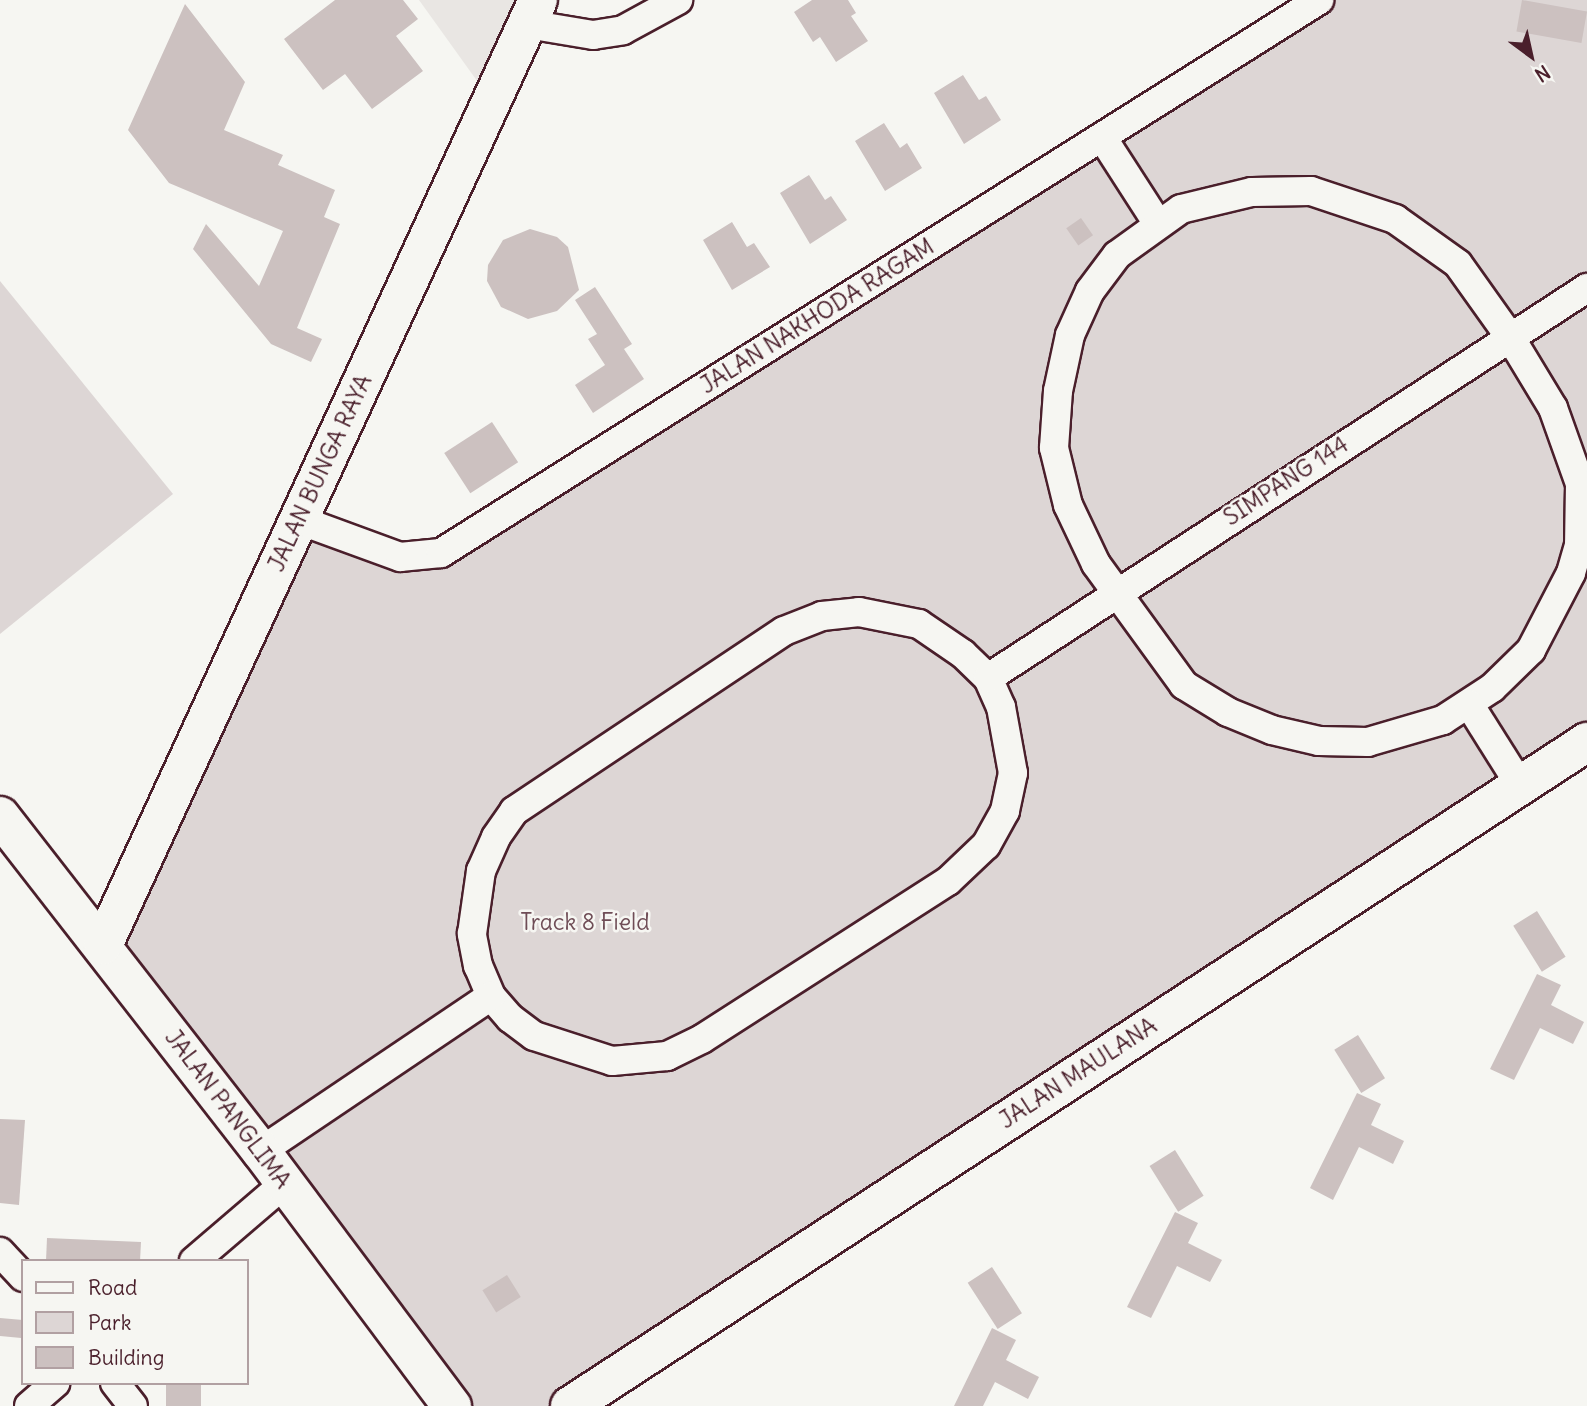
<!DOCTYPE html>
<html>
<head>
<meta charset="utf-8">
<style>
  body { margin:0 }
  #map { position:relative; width:1587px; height:1406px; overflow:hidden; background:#f6f6f2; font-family:Delius,sans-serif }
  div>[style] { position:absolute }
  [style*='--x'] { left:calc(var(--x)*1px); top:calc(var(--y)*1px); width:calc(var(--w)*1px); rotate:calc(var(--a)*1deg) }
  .built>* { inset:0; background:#e9e6e3 }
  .green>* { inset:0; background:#ddd6d5 }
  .building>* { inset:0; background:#ccc1c0; transform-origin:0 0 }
  .roads { filter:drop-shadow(2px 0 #4a1f2b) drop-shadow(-2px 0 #4a1f2b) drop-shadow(0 2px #4a1f2b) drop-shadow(0 -2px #4a1f2b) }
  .street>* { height:28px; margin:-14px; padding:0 14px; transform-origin:14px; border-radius:14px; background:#f6f6f2 }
  .secondary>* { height:38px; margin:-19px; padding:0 19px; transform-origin:19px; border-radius:19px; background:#f6f6f2 }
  span { translate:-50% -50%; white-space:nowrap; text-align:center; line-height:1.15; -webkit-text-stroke:5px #f6f6f2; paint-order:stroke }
  .street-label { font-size:23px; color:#4a1f2b }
  .park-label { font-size:23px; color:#6f4d56 }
  .legend { position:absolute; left:21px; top:1259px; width:228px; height:126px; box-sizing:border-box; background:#f6f6f2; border:2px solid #b1a0a2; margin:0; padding:9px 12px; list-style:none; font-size:21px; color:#4a1f2b }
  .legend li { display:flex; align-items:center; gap:14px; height:35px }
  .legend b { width:35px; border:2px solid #b1a0a2 }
  .north { position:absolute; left:1496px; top:21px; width:70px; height:70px; -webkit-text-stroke:5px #f6f6f2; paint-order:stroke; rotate:147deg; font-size:19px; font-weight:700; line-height:28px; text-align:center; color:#4a1f2b }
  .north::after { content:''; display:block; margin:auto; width:24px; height:32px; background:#4a1f2b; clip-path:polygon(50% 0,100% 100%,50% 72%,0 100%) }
</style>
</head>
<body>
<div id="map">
  <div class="built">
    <div style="clip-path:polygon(419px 0,524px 0,480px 85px)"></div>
  </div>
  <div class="green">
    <div style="clip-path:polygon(1321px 0,1587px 0,1587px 742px,571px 1406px,452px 1406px,103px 945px,299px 520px,410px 558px)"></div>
    <div style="clip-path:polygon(0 281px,173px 494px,0 634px)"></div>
  </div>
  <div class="building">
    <div style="clip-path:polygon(335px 0,403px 0,418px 19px,396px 36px,423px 71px,372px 109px,345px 74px,323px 90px,284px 39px)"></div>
    <div style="clip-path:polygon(812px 0,848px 0,856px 13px,851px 16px,868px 41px,836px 62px,820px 37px,813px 42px,794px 12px)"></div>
    <div style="left:1522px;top:0;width:66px;height:32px;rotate:10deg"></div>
    <div style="clip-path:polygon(185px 4px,245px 82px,224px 130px,283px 155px,278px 165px,335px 190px,324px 217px,340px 224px,297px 328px,322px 339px,311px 362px,271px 344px,193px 249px,206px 224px,259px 286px,283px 231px,169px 183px,128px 130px)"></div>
    <div style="clip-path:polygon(963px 75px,979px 100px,986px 96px,1001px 120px,964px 144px,934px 93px)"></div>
    <div style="clip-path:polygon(884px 123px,900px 148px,907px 143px,922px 168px,885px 191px,855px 141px)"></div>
    <div style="clip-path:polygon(809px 175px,825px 200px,831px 196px,847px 220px,810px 244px,780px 193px)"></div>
    <div style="left:1081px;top:218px;width:21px;height:18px;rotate:55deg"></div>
    <div style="clip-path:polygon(732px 222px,747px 247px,754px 243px,770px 267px,732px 290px,703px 240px)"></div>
    <div style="clip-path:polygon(530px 229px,557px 237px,568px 247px,579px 290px,557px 311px,528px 319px,501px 307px,487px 281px,488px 265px,503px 240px)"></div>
    <div style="clip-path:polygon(595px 287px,632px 344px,624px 349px,644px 379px,593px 413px,575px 385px,605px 365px,588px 339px,597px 334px,575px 300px)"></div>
    <div style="left:492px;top:422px;width:48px;height:57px;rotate:57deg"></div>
    <div style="left:1537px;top:911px;width:54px;height:28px;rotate:58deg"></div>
    <div style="clip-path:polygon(1537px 974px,1561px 985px,1551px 1005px,1584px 1022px,1573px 1044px,1540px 1028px,1514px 1080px,1490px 1069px)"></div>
    <div style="left:1358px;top:1035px;width:51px;height:28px;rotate:58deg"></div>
    <div style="clip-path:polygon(1357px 1093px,1381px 1104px,1371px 1125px,1404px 1141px,1393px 1164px,1359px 1147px,1333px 1200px,1310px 1188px)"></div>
    <div style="clip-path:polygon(0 1119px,25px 1120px,19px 1205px,0 1203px)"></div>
    <div style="left:1175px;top:1150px;width:54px;height:30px;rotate:58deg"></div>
    <div style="clip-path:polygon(1175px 1212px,1198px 1223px,1188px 1243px,1222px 1260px,1210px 1282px,1177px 1266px,1151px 1318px,1127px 1307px)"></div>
    <div style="clip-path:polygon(47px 1238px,141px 1242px,140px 1261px,46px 1261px)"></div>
    <div style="left:992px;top:1267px;width:55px;height:29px;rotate:57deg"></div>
    <div style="left:507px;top:1275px;width:26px;height:29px;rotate:58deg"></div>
    <div style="left:0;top:1318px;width:23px;height:18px;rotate:5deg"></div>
    <div style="clip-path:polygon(992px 1328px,1016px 1340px,1006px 1360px,1039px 1377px,1028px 1399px,995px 1382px,983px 1406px,954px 1406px)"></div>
    <div style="left:166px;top:1383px;width:35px;height:23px"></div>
  </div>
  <div class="roads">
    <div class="street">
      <div style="--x:527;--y:24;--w:67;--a:9.5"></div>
      <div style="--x:593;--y:35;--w:30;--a:-9"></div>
      <div style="--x:623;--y:30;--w:63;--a:-28.6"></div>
      <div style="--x:1102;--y:137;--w:103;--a:57.2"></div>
      <div style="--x:1311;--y:191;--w:89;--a:18.4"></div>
      <div style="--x:1395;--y:219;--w:77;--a:35.5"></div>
      <div style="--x:1458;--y:264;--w:90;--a:54.5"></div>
      <div style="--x:1510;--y:337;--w:83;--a:58.8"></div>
      <div style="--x:1553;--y:408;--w:81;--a:70.4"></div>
      <div style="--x:1580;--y:484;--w:61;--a:90.9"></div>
      <div style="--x:1579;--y:545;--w:29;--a:106"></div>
      <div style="--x:1571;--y:573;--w:87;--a:117.5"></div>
      <div style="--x:1531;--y:650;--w:54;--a:135.7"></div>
      <div style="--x:1492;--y:688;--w:59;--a:146.9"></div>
      <div style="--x:1443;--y:720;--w:78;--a:163.7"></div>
      <div style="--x:1368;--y:742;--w:49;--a:-178.8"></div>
      <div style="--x:1319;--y:741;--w:48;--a:-166.8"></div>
      <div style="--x:1272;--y:730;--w:48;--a:-157.8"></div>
      <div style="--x:1228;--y:712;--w:52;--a:-148.5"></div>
      <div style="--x:1184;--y:685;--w:150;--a:-126"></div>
      <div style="--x:1096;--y:564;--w:65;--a:-115.4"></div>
      <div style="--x:1068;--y:505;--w:59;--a:-103.8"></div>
      <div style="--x:1054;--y:448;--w:57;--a:-86"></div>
      <div style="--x:1058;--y:391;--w:57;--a:-77.9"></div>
      <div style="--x:1070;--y:335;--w:48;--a:-65.6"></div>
      <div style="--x:1090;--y:291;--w:45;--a:-53.1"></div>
      <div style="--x:1117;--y:255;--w:79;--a:-35.7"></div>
      <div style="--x:1181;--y:209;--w:73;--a:-13.5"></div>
      <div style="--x:1252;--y:192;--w:59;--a:-1"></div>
      <div style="--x:299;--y:520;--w:108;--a:20.1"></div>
      <div style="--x:400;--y:557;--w:41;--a:-5.6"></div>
      <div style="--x:441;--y:553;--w:1038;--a:-32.2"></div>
      <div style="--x:859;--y:612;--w:61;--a:11.3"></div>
      <div style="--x:919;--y:624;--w:53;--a:34.3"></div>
      <div style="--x:963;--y:654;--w:35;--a:44"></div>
      <div style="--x:988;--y:678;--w:32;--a:66"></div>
      <div style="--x:1001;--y:707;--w:67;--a:79.7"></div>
      <div style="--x:1013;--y:773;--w:39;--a:102"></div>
      <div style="--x:1005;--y:811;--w:39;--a:119"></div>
      <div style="--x:986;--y:845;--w:52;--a:136.5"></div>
      <div style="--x:948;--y:881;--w:292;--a:147.3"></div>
      <div style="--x:702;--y:1039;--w:39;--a:154"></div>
      <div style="--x:667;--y:1056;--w:55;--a:174.8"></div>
      <div style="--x:612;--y:1061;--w:82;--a:-162.2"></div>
      <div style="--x:534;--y:1036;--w:30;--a:-143"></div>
      <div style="--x:510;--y:1018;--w:29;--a:-131"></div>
      <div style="--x:491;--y:996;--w:33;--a:-113"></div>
      <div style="--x:478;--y:966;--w:33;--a:-101"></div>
      <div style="--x:472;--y:934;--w:64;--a:-81.9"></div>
      <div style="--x:481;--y:871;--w:37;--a:-66"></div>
      <div style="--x:496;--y:837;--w:32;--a:-55"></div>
      <div style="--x:514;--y:811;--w:324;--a:-33.7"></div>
      <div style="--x:784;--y:631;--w:41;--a:-21.5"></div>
      <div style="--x:822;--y:616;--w:37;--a:-6"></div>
      <div style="--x:988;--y:678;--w:715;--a:-33.07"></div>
      <div style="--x:1469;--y:704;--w:96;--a:57.8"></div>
      <div style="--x:261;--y:1151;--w:277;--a:-34"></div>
      <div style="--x:0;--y:1252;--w:34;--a:47"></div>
      <div style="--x:194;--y:1261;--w:120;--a:-40.6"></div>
      <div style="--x:115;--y:1383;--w:29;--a:52"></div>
      <div style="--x:29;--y:1406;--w:35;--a:-41"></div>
    </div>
    <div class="secondary">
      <div style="--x:0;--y:816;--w:425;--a:52.1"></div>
      <div style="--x:261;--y:1151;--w:319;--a:53.2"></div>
      <div style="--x:103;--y:945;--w:1040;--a:-65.28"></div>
      <div style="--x:570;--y:1406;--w:1215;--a:-33.14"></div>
    </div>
  </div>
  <div class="street-label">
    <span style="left:817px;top:316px;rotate:-32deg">JALAN NAKHODA RAGAM</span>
    <span style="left:320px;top:473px;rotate:-65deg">JALAN BUNGA RAYA</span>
    <span style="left:1286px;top:481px;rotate:-33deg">SIMPANG 144</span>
    <span style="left:1078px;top:1073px;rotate:-33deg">JALAN MAULANA</span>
    <span style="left:228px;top:1109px;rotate:53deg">JALAN PANGLIMA</span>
  </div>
  <div class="park-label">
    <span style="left:585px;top:922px">Track 8 Field</span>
  </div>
  <ul class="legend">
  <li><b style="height:9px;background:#f6f6f2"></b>Road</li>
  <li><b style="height:19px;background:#ddd6d5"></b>Park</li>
  <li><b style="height:19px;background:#ccc1c0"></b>Building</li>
  </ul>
  <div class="north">N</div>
</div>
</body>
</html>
